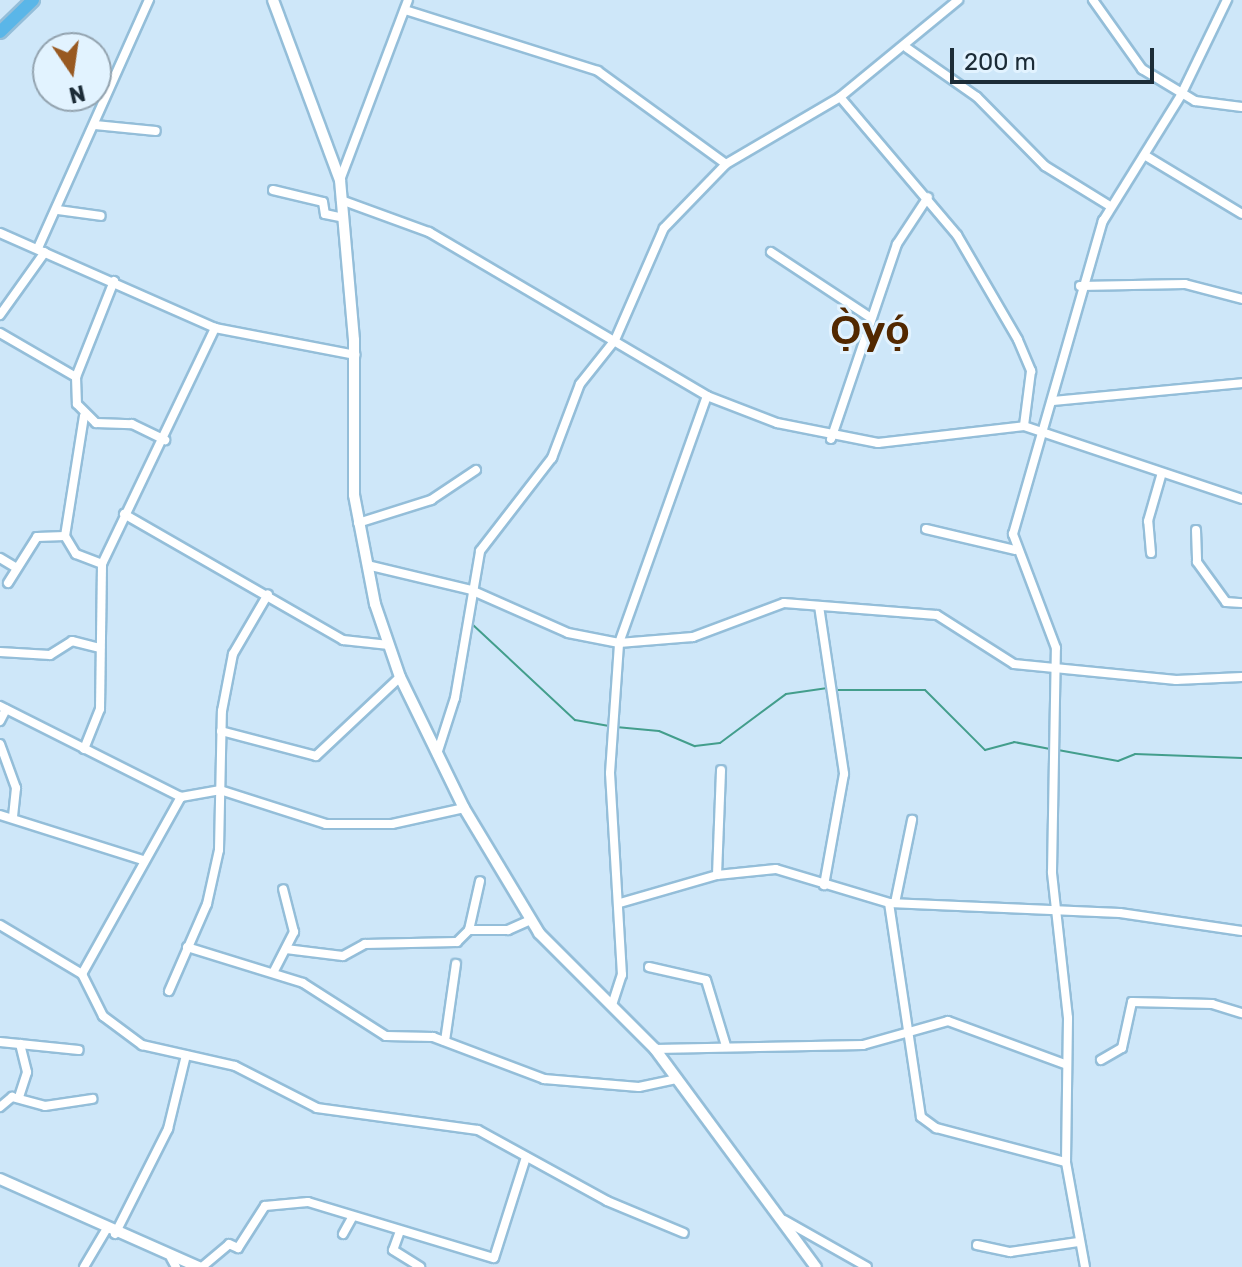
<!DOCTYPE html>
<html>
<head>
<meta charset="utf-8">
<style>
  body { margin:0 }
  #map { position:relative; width:1242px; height:1267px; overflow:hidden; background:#cee7f9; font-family:Rubik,sans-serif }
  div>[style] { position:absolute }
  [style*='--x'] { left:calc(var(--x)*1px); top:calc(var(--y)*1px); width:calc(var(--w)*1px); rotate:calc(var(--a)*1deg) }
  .stream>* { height:2px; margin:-1px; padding:0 1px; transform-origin:1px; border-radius:1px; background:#439e8c }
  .roads { filter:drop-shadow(2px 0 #94bed9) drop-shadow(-2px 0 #94bed9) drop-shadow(0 2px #94bed9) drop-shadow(0 -2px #94bed9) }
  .minor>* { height:8px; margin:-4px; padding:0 4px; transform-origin:4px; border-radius:4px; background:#fff }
  .tertiary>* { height:10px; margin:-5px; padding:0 5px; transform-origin:5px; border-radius:5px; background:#fff }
  .trunk>* { height:12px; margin:-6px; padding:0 6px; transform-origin:6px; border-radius:6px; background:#5ab6e8 }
  span { translate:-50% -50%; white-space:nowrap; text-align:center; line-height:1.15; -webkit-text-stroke:6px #e2f3ff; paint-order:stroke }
  .town-label { font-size:40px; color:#522800; font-weight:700 }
  .north { position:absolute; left:32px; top:32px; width:80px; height:80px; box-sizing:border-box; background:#e2f3ff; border:2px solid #93a3af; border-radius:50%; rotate:167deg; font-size:22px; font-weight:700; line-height:32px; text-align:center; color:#1c2c37 }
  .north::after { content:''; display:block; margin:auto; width:28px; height:36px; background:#985921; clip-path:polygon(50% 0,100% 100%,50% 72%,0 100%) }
  .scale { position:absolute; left:950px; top:48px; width:204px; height:36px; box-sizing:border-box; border:4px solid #1c2c37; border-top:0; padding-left:10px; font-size:24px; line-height:28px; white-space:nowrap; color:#1c2c37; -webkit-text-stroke:6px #e2f3ff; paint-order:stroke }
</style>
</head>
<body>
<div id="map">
  <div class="stream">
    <div style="--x:472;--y:624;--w:141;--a:43"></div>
    <div style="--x:575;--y:720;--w:36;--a:10"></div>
    <div style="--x:834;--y:690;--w:91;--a:0"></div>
    <div style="--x:925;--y:690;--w:85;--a:45"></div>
    <div style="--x:985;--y:750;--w:30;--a:-15"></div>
    <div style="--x:1014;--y:742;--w:38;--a:11"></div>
    <div style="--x:616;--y:727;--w:43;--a:5.3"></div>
    <div style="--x:659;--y:731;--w:39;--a:23"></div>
    <div style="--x:695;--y:746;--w:25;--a:-7"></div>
    <div style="--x:720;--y:743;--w:82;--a:-36.6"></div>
    <div style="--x:786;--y:694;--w:42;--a:-8.1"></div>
    <div style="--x:1058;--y:750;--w:61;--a:10.4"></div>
    <div style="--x:1118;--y:761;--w:18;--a:-22"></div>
    <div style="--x:1135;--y:754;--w:107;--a:2.1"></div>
  </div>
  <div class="roads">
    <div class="minor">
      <div style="--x:1093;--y:0;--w:85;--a:54.6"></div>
      <div style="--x:1142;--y:69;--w:62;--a:31.1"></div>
      <div style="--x:1195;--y:101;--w:47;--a:7.3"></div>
      <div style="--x:405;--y:10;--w:202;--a:17.5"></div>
      <div style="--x:598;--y:71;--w:158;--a:36"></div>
      <div style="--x:907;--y:48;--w:85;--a:35"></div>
      <div style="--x:977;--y:97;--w:97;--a:45.4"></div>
      <div style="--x:1045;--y:166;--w:76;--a:31.6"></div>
      <div style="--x:840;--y:97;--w:181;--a:49.7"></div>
      <div style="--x:957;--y:235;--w:121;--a:59.8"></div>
      <div style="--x:1018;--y:340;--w:34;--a:67"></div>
      <div style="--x:1031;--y:371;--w:55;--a:97.3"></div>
      <div style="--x:95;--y:125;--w:61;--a:5.6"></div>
      <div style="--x:1146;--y:156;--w:112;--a:31.1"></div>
      <div style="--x:340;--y:180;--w:192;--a:-69.3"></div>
      <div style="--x:273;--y:190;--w:51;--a:13.5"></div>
      <div style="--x:323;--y:202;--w:12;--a:81"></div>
      <div style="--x:325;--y:214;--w:14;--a:12"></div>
      <div style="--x:341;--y:200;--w:94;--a:20"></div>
      <div style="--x:429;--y:232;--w:323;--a:30.5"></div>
      <div style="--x:707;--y:396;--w:75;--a:21.1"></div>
      <div style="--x:777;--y:423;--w:103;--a:11.2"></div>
      <div style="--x:878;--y:443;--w:147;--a:-6.6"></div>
      <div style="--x:1024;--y:426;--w:230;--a:18.5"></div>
      <div style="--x:58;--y:210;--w:43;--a:7.9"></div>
      <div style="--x:0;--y:233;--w:235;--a:23.8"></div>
      <div style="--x:215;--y:328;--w:143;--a:10.9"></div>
      <div style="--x:38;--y:248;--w:272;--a:-65.9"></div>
      <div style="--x:771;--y:252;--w:116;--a:33.4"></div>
      <div style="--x:114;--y:281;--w:103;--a:111.6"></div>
      <div style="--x:76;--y:377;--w:27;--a:88"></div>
      <div style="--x:77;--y:404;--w:27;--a:45"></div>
      <div style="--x:96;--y:423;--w:36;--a:2"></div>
      <div style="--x:132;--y:424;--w:37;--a:26"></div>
      <div style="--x:1080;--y:286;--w:105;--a:-1.1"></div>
      <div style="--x:1185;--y:284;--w:59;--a:14.7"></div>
      <div style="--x:0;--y:315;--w:77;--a:-54.5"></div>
      <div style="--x:0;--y:333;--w:88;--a:30.1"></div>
      <div style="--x:1053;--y:401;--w:190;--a:-5.4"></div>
      <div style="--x:84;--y:416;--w:121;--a:99"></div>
      <div style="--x:65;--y:536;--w:21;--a:59"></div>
      <div style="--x:76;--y:554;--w:28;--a:21"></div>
      <div style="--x:831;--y:439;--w:206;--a:-71.3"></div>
      <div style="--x:897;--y:244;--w:56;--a:-56.6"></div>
      <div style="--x:124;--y:514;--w:253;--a:29.9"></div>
      <div style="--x:343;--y:640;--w:46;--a:6.2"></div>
      <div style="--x:358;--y:523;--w:77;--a:-17.5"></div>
      <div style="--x:431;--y:500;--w:54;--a:-33.7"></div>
      <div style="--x:926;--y:529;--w:91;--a:13.3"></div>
      <div style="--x:1196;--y:530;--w:32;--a:88"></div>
      <div style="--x:1197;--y:562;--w:49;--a:54.1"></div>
      <div style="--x:1226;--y:602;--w:16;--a:4"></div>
      <div style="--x:1151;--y:553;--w:32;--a:-95"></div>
      <div style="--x:1148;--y:521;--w:47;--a:-73.9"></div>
      <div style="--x:0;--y:558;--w:17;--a:31"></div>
      <div style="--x:367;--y:565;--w:107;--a:13.5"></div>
      <div style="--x:471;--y:590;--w:106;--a:23.9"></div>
      <div style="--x:568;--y:633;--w:52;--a:11.1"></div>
      <div style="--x:619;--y:643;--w:74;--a:-4.6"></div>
      <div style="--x:693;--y:637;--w:97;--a:-20.5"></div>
      <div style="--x:784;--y:603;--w:153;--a:4.5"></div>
      <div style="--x:937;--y:615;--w:91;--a:32.5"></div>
      <div style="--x:1014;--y:664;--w:163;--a:5.6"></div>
      <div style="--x:1176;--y:680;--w:66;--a:-2.6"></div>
      <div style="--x:8;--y:583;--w:54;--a:-57.8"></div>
      <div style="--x:37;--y:537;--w:28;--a:-2"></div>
      <div style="--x:819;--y:606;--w:170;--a:81.5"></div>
      <div style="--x:844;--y:774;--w:113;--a:100.2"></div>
      <div style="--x:0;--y:652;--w:50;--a:3.4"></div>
      <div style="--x:50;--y:655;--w:26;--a:-32"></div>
      <div style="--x:72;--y:641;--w:29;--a:14"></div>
      <div style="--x:0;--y:706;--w:203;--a:26.7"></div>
      <div style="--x:181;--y:797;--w:40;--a:-10"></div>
      <div style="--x:220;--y:790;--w:111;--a:17.8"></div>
      <div style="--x:326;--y:824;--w:66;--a:0"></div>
      <div style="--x:392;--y:824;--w:74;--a:-12.5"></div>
      <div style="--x:0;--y:721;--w:13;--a:-63"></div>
      <div style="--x:221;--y:731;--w:98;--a:14.7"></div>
      <div style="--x:316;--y:756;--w:115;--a:-43.2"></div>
      <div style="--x:0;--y:744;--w:47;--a:70"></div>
      <div style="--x:16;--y:788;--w:29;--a:96"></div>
      <div style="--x:84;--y:749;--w:43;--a:-68.2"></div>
      <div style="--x:100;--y:709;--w:145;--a:-89.2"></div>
      <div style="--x:102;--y:564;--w:262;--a:-64.4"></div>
      <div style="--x:437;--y:754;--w:59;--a:-72.2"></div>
      <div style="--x:455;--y:698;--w:149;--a:-80.3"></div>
      <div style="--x:480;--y:551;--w:118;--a:-52.3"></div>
      <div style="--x:552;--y:458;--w:79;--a:-69.3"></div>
      <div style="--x:580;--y:384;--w:56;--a:-51.5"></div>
      <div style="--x:615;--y:340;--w:122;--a:-66.4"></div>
      <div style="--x:664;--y:228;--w:89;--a:-45.9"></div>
      <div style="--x:726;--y:164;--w:132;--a:-30.4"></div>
      <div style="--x:840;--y:97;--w:153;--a:-39.4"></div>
      <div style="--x:0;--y:815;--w:150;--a:17.5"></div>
      <div style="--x:717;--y:875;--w:105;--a:-87.8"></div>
      <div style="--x:620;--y:903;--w:101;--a:-16.1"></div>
      <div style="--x:717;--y:875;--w:59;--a:-5.8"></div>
      <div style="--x:776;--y:869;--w:118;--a:16.7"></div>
      <div style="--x:889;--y:903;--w:231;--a:2.5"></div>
      <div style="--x:1120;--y:913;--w:123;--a:8.4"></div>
      <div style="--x:889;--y:903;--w:216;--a:81.5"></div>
      <div style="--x:921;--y:1117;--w:19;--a:36"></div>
      <div style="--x:936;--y:1128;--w:134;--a:14.7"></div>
      <div style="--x:895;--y:903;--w:85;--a:-78.4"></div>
      <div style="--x:0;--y:925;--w:96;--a:30.9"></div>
      <div style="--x:82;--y:974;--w:47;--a:63.4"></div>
      <div style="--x:103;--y:1016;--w:49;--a:36.6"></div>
      <div style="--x:142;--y:1045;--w:95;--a:12.7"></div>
      <div style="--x:235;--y:1066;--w:92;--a:27.1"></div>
      <div style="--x:317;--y:1108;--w:162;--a:7.8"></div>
      <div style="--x:478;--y:1130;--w:147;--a:28.8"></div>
      <div style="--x:607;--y:1201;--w:83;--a:22.6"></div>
      <div style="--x:469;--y:930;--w:50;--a:-77.3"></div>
      <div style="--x:187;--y:947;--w:121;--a:17.2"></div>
      <div style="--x:303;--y:983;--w:98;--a:32.6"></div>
      <div style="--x:386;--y:1036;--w:47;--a:1.2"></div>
      <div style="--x:433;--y:1037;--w:119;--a:20.7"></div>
      <div style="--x:544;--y:1079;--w:95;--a:4.8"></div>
      <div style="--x:639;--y:1087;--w:39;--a:-12"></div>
      <div style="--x:286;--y:949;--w:57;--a:7"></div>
      <div style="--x:343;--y:956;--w:25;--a:-29"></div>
      <div style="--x:365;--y:944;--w:92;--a:-1.2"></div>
      <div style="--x:457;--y:942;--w:17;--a:-45"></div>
      <div style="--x:469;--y:930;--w:39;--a:0"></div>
      <div style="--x:508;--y:930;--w:24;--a:-24"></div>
      <div style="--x:649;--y:967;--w:58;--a:12.8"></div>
      <div style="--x:706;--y:980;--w:69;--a:73.1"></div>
      <div style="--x:274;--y:971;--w:44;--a:-62.9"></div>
      <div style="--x:294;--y:932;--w:44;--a:-104.3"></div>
      <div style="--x:82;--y:974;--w:203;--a:-60.8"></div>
      <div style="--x:169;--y:991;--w:95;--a:-66.4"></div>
      <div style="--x:207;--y:904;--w:55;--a:-77.5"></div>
      <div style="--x:219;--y:850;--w:139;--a:-88.8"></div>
      <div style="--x:222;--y:711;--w:58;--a:-79.1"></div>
      <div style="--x:233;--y:654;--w:69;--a:-59.7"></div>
      <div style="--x:612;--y:1005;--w:32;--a:-72"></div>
      <div style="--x:622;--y:975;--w:202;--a:-93.4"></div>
      <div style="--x:610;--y:773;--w:130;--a:-86"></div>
      <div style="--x:619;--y:643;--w:262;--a:-70.4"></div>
      <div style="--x:445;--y:1041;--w:78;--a:-81.9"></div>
      <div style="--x:0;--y:1042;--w:79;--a:5.8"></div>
      <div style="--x:655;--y:1049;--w:208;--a:-1.1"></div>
      <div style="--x:863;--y:1045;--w:88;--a:-15.8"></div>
      <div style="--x:948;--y:1021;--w:125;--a:20.2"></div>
      <div style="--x:1101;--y:1060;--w:24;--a:-30"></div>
      <div style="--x:1122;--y:1048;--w:47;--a:-77.7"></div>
      <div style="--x:1132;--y:1002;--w:80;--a:1.4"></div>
      <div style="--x:1212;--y:1004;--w:31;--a:17"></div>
      <div style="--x:19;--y:1097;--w:26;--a:-72"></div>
      <div style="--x:27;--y:1072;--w:29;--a:-104"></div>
      <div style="--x:0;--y:1107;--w:16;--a:-40"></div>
      <div style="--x:12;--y:1097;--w:34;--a:15"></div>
      <div style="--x:45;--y:1106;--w:48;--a:-8.5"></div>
      <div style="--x:784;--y:1220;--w:95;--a:29.5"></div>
      <div style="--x:400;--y:1231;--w:20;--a:110"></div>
      <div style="--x:393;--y:1250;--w:32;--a:32"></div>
      <div style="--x:115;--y:1234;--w:118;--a:-63.2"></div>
      <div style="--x:168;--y:1129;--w:76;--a:-76.3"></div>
      <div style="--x:343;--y:1234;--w:18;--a:-61"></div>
      <div style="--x:977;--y:1245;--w:34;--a:12"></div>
      <div style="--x:1010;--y:1252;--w:69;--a:-8.4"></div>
      <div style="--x:171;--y:1258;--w:10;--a:61"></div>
      <div style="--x:84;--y:1267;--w:43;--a:-59.3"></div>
      <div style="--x:202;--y:1267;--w:35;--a:-40"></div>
      <div style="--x:229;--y:1244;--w:10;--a:24"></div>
      <div style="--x:238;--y:1248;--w:50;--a:-57.3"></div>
      <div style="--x:265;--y:1206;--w:43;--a:-5.3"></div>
      <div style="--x:308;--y:1202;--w:194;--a:16.8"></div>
      <div style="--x:494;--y:1258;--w:106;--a:-72.4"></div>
      <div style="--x:1085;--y:1267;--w:107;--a:-100.3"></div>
      <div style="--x:1066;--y:1162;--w:144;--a:-89.2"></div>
      <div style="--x:1068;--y:1018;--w:147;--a:-96.3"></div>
      <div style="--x:1052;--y:872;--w:224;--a:-89"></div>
      <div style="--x:1056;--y:648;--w:122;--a:-110.7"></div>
      <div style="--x:1013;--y:534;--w:326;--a:-74"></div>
      <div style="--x:1103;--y:221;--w:148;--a:-58.2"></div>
      <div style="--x:1181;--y:95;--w:106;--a:-64.2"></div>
    </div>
    <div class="tertiary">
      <div style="--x:273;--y:0;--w:192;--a:69.6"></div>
      <div style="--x:340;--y:180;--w:161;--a:85"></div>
      <div style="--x:354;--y:340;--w:155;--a:90"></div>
      <div style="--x:354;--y:495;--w:111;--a:79.1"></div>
      <div style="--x:375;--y:604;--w:77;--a:71.1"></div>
      <div style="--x:400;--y:677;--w:146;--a:64"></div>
      <div style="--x:464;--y:808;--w:146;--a:59"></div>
      <div style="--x:539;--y:933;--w:164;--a:45"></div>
      <div style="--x:655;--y:1049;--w:271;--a:53.6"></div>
      <div style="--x:0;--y:1179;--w:218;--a:23.9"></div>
    </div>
    <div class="trunk">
      <div style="--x:0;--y:32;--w:46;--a:-44.1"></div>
    </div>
  </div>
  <div class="town-label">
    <span style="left:870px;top:331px">Ọ̀yọ́</span>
  </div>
  <div class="north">N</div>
  <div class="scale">200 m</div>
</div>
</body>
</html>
